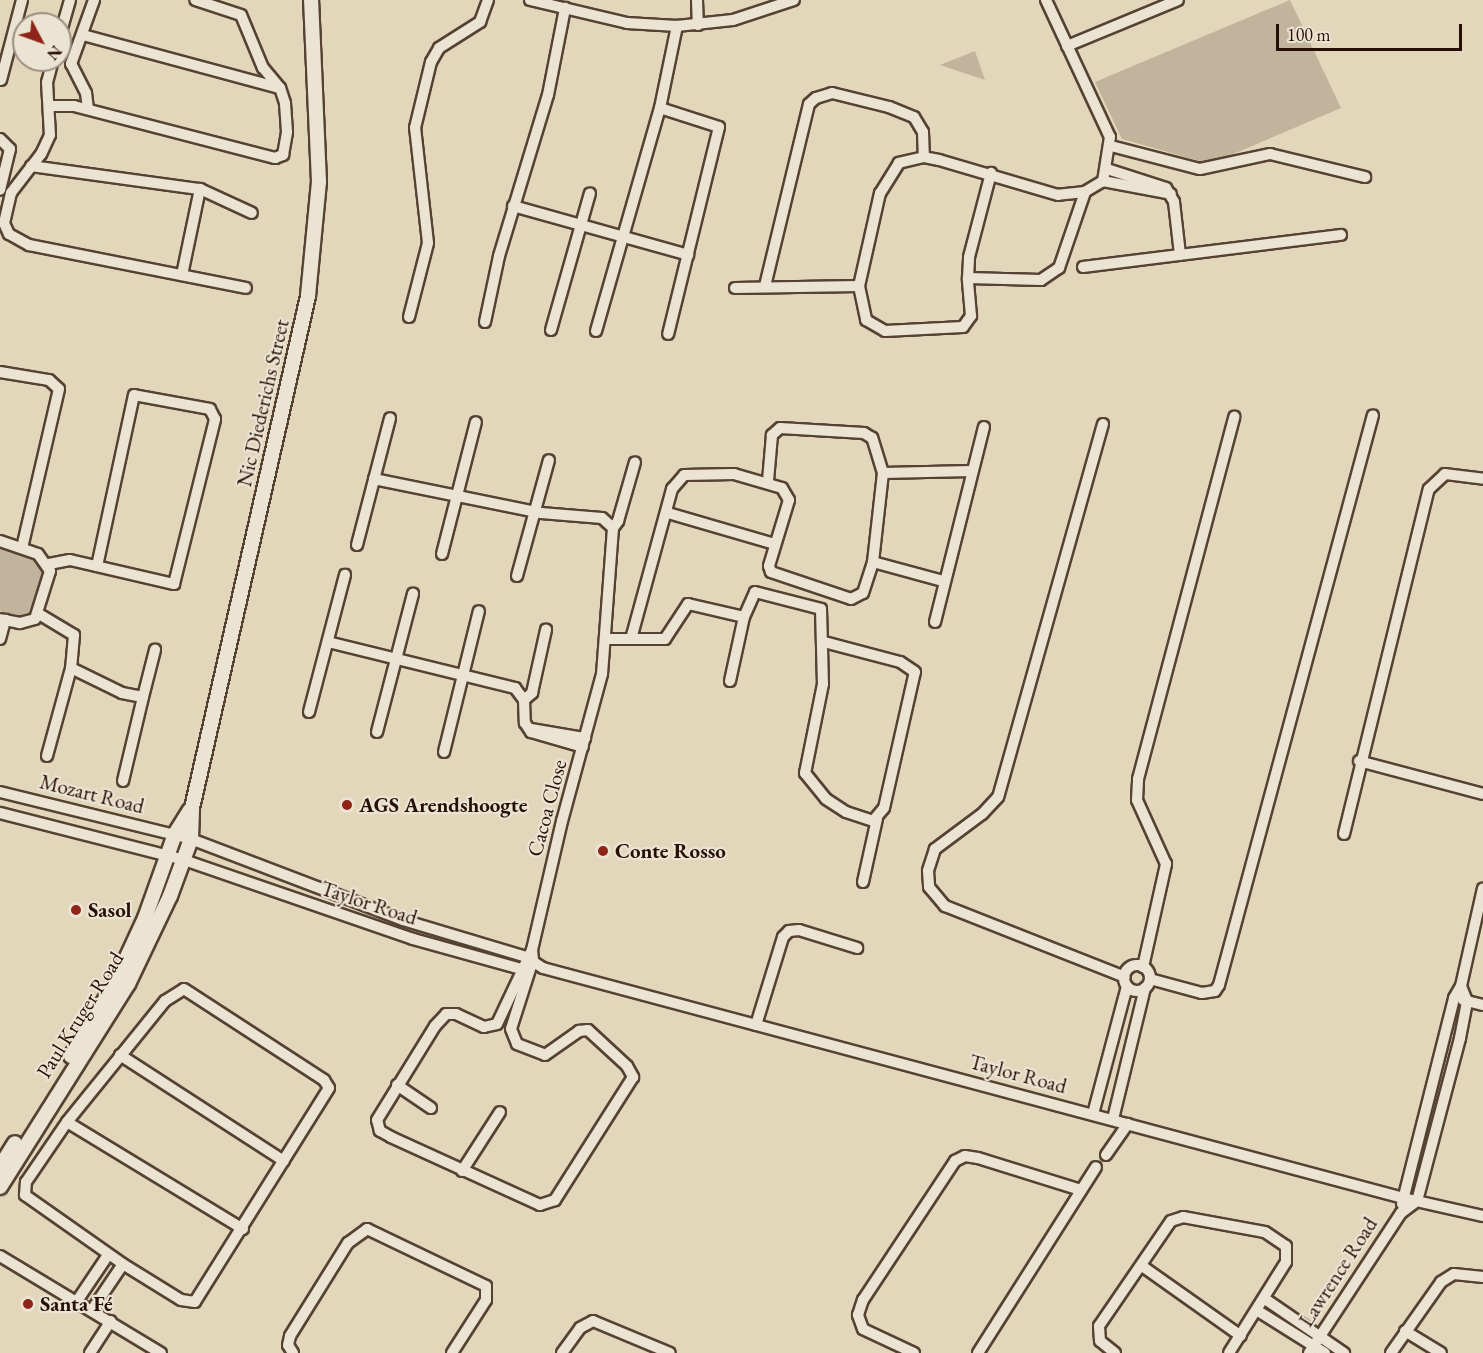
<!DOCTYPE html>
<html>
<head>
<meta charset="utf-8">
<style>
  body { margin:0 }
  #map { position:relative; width:1483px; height:1353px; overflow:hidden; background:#e2d6bb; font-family:"EB Garamond",serif }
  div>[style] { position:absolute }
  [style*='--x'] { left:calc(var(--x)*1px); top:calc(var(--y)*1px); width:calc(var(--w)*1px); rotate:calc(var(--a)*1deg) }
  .green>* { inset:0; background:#c2b49c }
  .roads { filter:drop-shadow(2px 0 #554232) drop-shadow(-2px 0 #554232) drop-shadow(0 2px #554232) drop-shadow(0 -2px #554232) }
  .minor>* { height:10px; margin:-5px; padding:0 5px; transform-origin:5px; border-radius:5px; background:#ece4d3 }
  .minor>.ring { margin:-5px; padding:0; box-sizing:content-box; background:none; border:10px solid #ece4d3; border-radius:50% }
  .tertiary>* { height:14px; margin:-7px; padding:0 7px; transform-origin:7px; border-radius:7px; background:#ece4d3 }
  .dots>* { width:16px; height:16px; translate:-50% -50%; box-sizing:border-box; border:3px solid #ece4d3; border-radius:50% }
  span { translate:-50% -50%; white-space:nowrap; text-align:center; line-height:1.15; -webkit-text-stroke:4.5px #ece4d3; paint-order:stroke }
  .street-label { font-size:21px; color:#261005 }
  .poi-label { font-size:21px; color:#261005; font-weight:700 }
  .left { translate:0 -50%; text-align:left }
  .north { position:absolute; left:12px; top:12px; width:60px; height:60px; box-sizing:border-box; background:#ece4d3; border:2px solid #9d8f81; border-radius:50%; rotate:131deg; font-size:16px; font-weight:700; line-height:24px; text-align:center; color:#261005 }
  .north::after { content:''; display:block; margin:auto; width:21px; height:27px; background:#8f2418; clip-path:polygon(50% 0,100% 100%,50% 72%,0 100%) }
  .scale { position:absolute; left:1276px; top:24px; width:186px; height:27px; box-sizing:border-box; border:3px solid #261005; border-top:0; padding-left:8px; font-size:18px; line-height:21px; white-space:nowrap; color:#261005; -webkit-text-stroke:4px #ece4d3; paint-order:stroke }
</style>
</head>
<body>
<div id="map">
  <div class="green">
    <div style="clip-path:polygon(1290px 0,1341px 108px,1210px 164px,1122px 139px,1095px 82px)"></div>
    <div style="clip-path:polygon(975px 51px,985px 80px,940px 65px)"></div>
    <div style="clip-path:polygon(0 547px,41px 563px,44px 573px,29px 616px,21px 618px,0 611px)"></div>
  </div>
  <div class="roads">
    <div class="minor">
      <div style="--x:530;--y:0;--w:100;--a:13.3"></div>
      <div style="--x:627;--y:23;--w:50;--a:3.4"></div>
      <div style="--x:677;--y:26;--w:56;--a:-6.1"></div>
      <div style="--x:733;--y:20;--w:64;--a:-18.2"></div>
      <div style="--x:697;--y:0;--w:25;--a:88"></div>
      <div style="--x:1046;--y:0;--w:151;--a:65"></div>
      <div style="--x:1110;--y:137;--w:45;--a:99"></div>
      <div style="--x:1103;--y:181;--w:21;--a:149"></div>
      <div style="--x:1085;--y:192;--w:27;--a:174"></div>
      <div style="--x:1058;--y:195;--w:124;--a:-163.6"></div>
      <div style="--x:939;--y:160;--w:15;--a:-169"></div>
      <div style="--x:924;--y:157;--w:26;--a:167"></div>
      <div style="--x:899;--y:163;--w:36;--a:122"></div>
      <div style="--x:880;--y:193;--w:95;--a:102.7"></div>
      <div style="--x:859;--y:286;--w:35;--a:78"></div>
      <div style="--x:866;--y:320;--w:22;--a:30"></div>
      <div style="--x:885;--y:331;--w:78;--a:-2.9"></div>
      <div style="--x:963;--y:327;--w:14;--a:-54"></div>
      <div style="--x:971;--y:316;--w:38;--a:-95"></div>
      <div style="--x:968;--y:278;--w:73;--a:1.6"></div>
      <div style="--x:1041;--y:280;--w:22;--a:-34"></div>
      <div style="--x:1059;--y:268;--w:80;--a:-71.1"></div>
      <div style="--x:60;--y:35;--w:36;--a:-74"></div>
      <div style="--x:83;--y:35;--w:203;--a:15.1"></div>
      <div style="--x:1067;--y:46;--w:120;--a:-22.5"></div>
      <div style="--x:53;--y:60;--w:23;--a:105"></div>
      <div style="--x:47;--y:82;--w:53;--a:86.8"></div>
      <div style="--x:50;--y:135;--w:21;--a:115"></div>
      <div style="--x:41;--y:154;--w:49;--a:127.6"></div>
      <div style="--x:11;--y:193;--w:31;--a:103"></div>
      <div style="--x:4;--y:223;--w:12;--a:66"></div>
      <div style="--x:9;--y:234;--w:23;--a:29"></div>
      <div style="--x:29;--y:245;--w:221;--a:11.2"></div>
      <div style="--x:1;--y:80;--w:83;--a:-75.3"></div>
      <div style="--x:49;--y:106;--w:25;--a:0"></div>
      <div style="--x:74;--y:106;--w:208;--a:14.5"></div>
      <div style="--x:275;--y:158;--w:9;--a:-21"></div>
      <div style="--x:283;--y:155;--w:23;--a:-80"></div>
      <div style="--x:287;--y:132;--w:29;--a:-94"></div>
      <div style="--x:285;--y:103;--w:16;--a:-108"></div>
      <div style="--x:280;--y:88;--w:26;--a:-130"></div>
      <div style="--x:263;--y:68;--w:57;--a:-112.5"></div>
      <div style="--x:241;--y:15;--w:48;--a:-161.9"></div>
      <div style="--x:660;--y:108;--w:62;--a:17.9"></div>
      <div style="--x:719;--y:127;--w:213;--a:103.8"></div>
      <div style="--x:88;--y:109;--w:16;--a:-97"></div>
      <div style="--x:86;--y:93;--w:33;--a:-117"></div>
      <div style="--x:71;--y:64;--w:68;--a:-70.2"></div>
      <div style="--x:0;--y:139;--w:14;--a:45"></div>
      <div style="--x:10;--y:149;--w:42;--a:103.7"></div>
      <div style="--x:1111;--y:146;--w:92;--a:14.5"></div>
      <div style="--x:1200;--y:169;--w:72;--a:-12.1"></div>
      <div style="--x:1270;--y:154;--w:98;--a:13.6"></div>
      <div style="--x:31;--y:166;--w:171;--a:7.8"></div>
      <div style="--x:200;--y:189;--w:57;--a:24.8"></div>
      <div style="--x:1107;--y:169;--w:62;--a:17.9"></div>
      <div style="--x:1166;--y:188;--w:16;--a:60"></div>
      <div style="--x:1174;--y:202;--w:53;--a:83.5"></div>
      <div style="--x:1103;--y:181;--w:69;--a:10.8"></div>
      <div style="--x:513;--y:206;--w:182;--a:15.6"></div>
      <div style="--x:1083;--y:267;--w:260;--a:-7.1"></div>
      <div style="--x:182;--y:275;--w:88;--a:-78.2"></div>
      <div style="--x:968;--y:278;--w:21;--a:-87"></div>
      <div style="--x:969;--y:257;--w:87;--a:-75.3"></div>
      <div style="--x:765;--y:286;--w:187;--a:-76.4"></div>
      <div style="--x:809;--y:104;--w:9;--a:-41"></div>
      <div style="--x:816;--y:98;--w:17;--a:-17"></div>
      <div style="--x:832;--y:93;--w:59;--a:13.8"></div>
      <div style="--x:889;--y:107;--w:27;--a:22"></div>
      <div style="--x:914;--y:117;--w:17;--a:59"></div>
      <div style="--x:923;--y:132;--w:25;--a:88"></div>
      <div style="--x:735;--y:288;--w:124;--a:-0.9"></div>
      <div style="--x:409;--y:317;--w:76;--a:-75.6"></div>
      <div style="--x:428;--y:243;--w:116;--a:-96.4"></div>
      <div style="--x:415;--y:128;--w:68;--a:-76.4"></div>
      <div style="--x:431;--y:62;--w:16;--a:-60"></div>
      <div style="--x:439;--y:48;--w:49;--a:-32.4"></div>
      <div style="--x:480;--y:22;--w:23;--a:-70"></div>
      <div style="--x:485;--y:322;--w:67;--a:-78"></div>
      <div style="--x:499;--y:256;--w:168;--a:-73.1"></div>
      <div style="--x:548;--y:95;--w:89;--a:-78.9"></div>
      <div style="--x:551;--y:330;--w:142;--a:-74.1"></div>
      <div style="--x:596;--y:331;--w:232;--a:-74"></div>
      <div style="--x:660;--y:108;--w:84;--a:-78.3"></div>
      <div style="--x:0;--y:372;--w:50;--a:9.3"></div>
      <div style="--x:49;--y:380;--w:13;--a:42"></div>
      <div style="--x:59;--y:389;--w:163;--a:103.1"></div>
      <div style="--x:1103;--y:424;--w:387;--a:105.7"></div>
      <div style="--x:998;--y:797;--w:23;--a:133"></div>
      <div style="--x:982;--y:814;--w:59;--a:143.3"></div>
      <div style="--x:935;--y:849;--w:23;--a:108"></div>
      <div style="--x:928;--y:871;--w:16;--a:86"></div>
      <div style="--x:929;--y:887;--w:25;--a:50"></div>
      <div style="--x:945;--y:906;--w:193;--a:21.5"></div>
      <div style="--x:883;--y:473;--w:88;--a:-1.3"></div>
      <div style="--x:374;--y:479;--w:170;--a:11.5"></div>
      <div style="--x:541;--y:513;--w:61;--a:4.7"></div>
      <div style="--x:602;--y:518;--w:15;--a:42"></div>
      <div style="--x:613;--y:528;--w:146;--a:94.3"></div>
      <div style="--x:602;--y:674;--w:152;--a:105.2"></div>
      <div style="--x:562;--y:821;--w:132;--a:103.1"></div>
      <div style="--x:532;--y:950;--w:10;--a:84"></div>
      <div style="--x:533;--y:960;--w:72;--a:107.7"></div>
      <div style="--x:511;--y:1029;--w:16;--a:68"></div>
      <div style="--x:517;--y:1044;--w:30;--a:21"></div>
      <div style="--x:545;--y:1055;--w:42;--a:-35.2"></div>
      <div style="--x:579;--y:1031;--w:9;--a:-6"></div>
      <div style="--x:588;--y:1030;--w:53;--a:42.7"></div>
      <div style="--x:627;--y:1066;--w:13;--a:61"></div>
      <div style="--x:633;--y:1077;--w:146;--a:122.4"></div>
      <div style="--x:555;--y:1200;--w:16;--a:162"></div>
      <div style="--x:540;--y:1205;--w:164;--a:-155.5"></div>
      <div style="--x:391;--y:1137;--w:13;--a:-151"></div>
      <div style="--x:380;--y:1131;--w:11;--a:-105"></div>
      <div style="--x:377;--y:1120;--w:110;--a:-58.3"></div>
      <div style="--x:435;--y:1026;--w:16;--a:-47"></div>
      <div style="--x:446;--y:1014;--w:10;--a:0"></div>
      <div style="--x:456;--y:1014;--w:31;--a:25"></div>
      <div style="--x:484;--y:1027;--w:13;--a:-13"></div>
      <div style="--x:497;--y:1024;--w:82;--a:-64.7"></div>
      <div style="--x:668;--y:513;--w:111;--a:16.2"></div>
      <div style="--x:613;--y:528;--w:9;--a:-54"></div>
      <div style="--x:618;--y:521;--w:61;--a:-73.9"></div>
      <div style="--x:0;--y:541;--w:40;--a:18.9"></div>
      <div style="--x:38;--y:554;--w:21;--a:55"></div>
      <div style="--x:50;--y:571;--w:50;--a:107.4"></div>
      <div style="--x:35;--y:619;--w:16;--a:165"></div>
      <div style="--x:20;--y:623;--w:20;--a:-169"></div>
      <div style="--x:357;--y:545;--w:131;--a:-75.4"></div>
      <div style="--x:442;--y:554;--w:136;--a:-75.6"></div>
      <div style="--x:873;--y:562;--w:73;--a:15.2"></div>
      <div style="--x:49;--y:564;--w:21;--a:-11"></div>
      <div style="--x:70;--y:560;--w:107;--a:13"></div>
      <div style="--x:174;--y:584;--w:170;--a:-76"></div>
      <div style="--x:215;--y:419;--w:11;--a:-117"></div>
      <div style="--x:210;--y:409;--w:77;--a:-169.6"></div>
      <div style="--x:134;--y:395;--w:175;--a:102.2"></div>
      <div style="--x:517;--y:576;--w:120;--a:-74.6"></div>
      <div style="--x:39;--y:614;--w:41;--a:31"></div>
      <div style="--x:74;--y:635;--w:33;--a:95"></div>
      <div style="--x:71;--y:668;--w:57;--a:26.1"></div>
      <div style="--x:122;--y:693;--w:21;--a:11"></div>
      <div style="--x:143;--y:697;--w:49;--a:-75.7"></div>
      <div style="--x:935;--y:622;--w:201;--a:-75.9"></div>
      <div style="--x:0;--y:639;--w:20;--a:-75"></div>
      <div style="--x:605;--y:639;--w:60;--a:0"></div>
      <div style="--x:665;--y:639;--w:42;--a:-56.7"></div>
      <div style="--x:688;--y:604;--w:57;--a:13.1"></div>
      <div style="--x:744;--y:617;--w:27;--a:-66"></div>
      <div style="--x:755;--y:592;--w:68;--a:14.4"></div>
      <div style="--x:821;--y:609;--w:75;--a:88.5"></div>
      <div style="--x:823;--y:684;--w:91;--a:101.4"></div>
      <div style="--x:805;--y:773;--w:33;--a:51"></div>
      <div style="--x:826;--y:799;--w:24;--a:33"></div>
      <div style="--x:846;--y:812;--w:28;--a:18"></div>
      <div style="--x:873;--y:821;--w:17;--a:-50"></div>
      <div style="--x:884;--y:808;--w:139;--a:-77.2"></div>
      <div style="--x:915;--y:672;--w:18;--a:-146"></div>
      <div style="--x:900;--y:662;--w:79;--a:-165.3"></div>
      <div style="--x:631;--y:639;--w:156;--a:-74.7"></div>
      <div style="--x:672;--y:489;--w:18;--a:-49"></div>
      <div style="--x:684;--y:475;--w:50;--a:-1.1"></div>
      <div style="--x:734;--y:474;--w:50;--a:16.3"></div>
      <div style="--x:782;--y:488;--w:14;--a:60"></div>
      <div style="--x:789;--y:500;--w:69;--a:106.9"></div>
      <div style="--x:769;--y:566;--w:6;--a:72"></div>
      <div style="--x:771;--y:572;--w:84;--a:18.6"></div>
      <div style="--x:851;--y:599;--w:13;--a:-27"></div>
      <div style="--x:863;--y:593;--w:33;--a:-72"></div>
      <div style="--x:873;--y:562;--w:90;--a:-83.6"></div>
      <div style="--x:883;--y:473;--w:37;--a:-107"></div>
      <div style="--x:872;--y:438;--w:9;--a:-148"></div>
      <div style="--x:864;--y:433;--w:84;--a:-176.6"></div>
      <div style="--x:780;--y:428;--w:11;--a:139"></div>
      <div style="--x:772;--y:435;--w:46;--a:95"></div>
      <div style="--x:328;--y:642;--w:193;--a:13.8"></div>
      <div style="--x:515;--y:688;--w:15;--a:53"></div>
      <div style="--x:524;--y:700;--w:23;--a:88"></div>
      <div style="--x:525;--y:723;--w:11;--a:56"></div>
      <div style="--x:531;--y:732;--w:54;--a:16.1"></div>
      <div style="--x:730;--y:681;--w:66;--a:-77.7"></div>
      <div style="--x:524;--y:700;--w:11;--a:-41"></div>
      <div style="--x:532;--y:693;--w:65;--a:-77.5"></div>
      <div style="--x:309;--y:712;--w:142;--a:-75.3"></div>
      <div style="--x:531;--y:729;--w:55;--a:9.5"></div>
      <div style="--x:377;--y:732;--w:143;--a:-75.4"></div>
      <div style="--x:444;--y:752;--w:145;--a:-76.1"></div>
      <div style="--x:47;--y:756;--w:91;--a:-74.7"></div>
      <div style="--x:1359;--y:761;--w:128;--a:14.9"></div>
      <div style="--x:123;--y:781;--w:86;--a:-76.6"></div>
      <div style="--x:0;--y:792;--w:197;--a:13.8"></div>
      <div style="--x:191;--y:839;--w:227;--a:20.9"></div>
      <div style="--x:403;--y:920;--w:128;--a:16.7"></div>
      <div style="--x:526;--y:957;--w:20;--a:33"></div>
      <div style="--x:543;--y:968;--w:890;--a:14.97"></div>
      <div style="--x:1403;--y:1198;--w:82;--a:12.7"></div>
      <div style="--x:0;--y:813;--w:190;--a:14.3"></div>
      <div style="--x:184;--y:860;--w:242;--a:19"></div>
      <div style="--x:413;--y:939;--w:119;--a:15.5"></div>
      <div style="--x:1344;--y:834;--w:355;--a:-76.2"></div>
      <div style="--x:1429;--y:489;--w:22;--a:-43"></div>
      <div style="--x:1445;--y:474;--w:38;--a:7"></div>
      <div style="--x:863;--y:882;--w:65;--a:-77.5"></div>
      <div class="ring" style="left:1124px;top:965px;width:16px;height:16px"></div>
      <div style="--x:1143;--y:967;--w:106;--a:-77.4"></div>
      <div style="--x:1166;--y:864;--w:70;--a:-114.4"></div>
      <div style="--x:1137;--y:800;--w:21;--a:-87"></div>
      <div style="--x:1138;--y:779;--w:375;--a:-75.1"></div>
      <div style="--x:1150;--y:979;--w:54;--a:15.1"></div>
      <div style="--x:1202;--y:993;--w:13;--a:-9"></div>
      <div style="--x:1215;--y:991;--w:7;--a:-56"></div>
      <div style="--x:1219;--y:985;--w:590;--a:-74.88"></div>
      <div style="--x:184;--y:989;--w:167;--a:33"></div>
      <div style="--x:324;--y:1080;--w:9;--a:58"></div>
      <div style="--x:329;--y:1088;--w:252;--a:122.1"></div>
      <div style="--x:195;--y:1302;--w:14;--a:-172"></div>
      <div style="--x:181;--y:1300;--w:68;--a:-148.2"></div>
      <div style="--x:123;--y:1264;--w:120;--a:-144.9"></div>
      <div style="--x:25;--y:1195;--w:13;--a:-86"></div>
      <div style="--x:26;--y:1182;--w:73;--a:-55.7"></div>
      <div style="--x:67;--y:1122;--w:156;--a:-51"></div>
      <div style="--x:165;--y:1001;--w:22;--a:-32"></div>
      <div style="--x:1463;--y:1000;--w:21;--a:14"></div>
      <div style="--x:756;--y:1025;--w:92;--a:-72.9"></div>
      <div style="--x:783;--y:937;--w:8;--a:-45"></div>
      <div style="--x:789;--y:931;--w:10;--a:-6"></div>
      <div style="--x:799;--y:930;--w:61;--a:17.2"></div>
      <div style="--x:120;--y:1055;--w:195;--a:32.9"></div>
      <div style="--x:397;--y:1085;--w:41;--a:34.1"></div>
      <div style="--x:1093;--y:1114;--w:132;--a:-75.1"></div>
      <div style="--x:1113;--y:1119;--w:135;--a:-76.3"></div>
      <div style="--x:67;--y:1122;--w:206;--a:31.3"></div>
      <div style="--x:1106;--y:1155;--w:38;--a:-55"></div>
      <div style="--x:462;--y:1171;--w:70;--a:-57.2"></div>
      <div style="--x:1402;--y:1204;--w:212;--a:-75.8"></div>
      <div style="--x:1454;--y:998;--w:14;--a:-60"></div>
      <div style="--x:1461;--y:986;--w:100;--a:-77.3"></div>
      <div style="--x:0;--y:1256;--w:188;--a:31.1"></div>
      <div style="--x:1142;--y:1266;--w:121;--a:35.3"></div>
      <div style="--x:1265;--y:1299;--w:96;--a:34.4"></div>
      <div style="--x:77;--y:1301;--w:55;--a:-56"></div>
      <div style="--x:92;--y:1310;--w:55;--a:-56"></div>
      <div style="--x:1258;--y:1311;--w:79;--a:32.1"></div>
      <div style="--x:1405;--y:1331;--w:42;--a:31.4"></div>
      <div style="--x:90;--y:1353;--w:38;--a:-57"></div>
      <div style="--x:293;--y:1353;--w:9;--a:-122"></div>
      <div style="--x:288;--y:1345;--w:9;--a:-77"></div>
      <div style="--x:290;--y:1336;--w:110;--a:-58.1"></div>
      <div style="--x:348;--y:1243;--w:24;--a:-36"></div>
      <div style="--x:367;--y:1229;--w:132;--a:25.6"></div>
      <div style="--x:486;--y:1286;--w:14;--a:90"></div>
      <div style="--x:486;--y:1300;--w:63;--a:122.7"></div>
      <div style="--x:562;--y:1353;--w:31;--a:-54"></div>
      <div style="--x:580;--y:1328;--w:15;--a:-28"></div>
      <div style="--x:593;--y:1321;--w:83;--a:22.6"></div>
      <div style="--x:914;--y:1353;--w:56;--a:-154.8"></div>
      <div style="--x:863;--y:1329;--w:15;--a:-110"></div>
      <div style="--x:858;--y:1315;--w:16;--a:-72"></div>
      <div style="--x:863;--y:1300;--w:167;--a:-56.5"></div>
      <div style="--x:955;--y:1161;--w:11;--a:-27"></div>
      <div style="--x:965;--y:1156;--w:13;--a:9"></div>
      <div style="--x:978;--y:1158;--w:108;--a:17.3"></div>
      <div style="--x:978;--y:1353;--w:220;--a:-57.6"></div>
      <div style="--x:1115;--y:1353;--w:19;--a:-141"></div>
      <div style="--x:1100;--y:1341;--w:15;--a:-94"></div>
      <div style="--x:1099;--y:1326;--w:127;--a:-55.6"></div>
      <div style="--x:1171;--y:1221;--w:13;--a:-18"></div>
      <div style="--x:1183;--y:1217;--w:83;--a:10.4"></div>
      <div style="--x:1265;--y:1232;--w:25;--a:34"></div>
      <div style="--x:1286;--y:1246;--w:16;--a:90"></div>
      <div style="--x:1286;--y:1262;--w:107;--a:122.1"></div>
      <div style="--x:1309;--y:1353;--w:168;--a:-56.7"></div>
      <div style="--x:1401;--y:1213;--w:20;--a:-37"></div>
      <div style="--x:1417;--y:1201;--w:169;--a:-75.2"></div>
      <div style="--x:1460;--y:1038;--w:38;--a:-79"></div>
      <div style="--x:1467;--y:1001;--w:16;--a:-112"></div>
      <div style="--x:1391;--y:1353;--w:87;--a:-54.8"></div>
      <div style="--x:1441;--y:1282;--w:15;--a:-32"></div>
      <div style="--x:1454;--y:1274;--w:29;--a:6"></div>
    </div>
    <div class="tertiary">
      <div style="--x:71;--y:1056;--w:85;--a:-58.9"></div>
      <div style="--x:115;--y:983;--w:72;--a:-65.2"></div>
      <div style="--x:145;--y:918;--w:89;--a:-70.3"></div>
      <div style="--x:175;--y:834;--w:28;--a:-58"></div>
      <div style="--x:0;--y:1167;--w:28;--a:-58"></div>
      <div style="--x:0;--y:1187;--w:240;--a:-57.8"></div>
      <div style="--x:128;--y:984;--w:98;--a:-64.5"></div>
      <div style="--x:170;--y:896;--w:61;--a:-69.8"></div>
      <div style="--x:191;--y:839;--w:31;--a:-88"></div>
      <div style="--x:192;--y:808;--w:525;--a:-77.23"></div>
      <div style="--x:308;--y:296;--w:115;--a:-84.5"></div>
      <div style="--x:319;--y:182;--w:182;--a:-92.5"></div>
    </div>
  </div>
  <div class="dots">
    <div style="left:347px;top:805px;background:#8f2418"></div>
    <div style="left:603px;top:851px;background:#8f2418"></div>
    <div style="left:76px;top:910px;background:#8f2418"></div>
    <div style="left:28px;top:1304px;background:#8f2418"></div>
  </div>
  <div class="street-label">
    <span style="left:263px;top:403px;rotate:-77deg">Nic Diederichs Street</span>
    <span style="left:92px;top:794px;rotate:14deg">Mozart Road</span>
    <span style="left:547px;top:808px;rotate:-75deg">Cacoa Close</span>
    <span style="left:369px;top:903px;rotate:18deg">Taylor Road</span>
    <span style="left:80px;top:1015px;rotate:-58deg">Paul Kruger Road</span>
    <span style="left:1018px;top:1074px;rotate:15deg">Taylor Road</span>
    <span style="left:1338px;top:1272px;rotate:-57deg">Lawrence Road</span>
  </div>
  <div class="poi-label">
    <span class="left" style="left:359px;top:805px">AGS Arendshoogte</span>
    <span class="left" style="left:615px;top:851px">Conte Rosso</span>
    <span class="left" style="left:88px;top:910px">Sasol</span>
    <span class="left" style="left:40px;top:1304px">Santa Fé</span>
  </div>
  <div class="north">N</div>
  <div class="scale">100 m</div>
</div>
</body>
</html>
